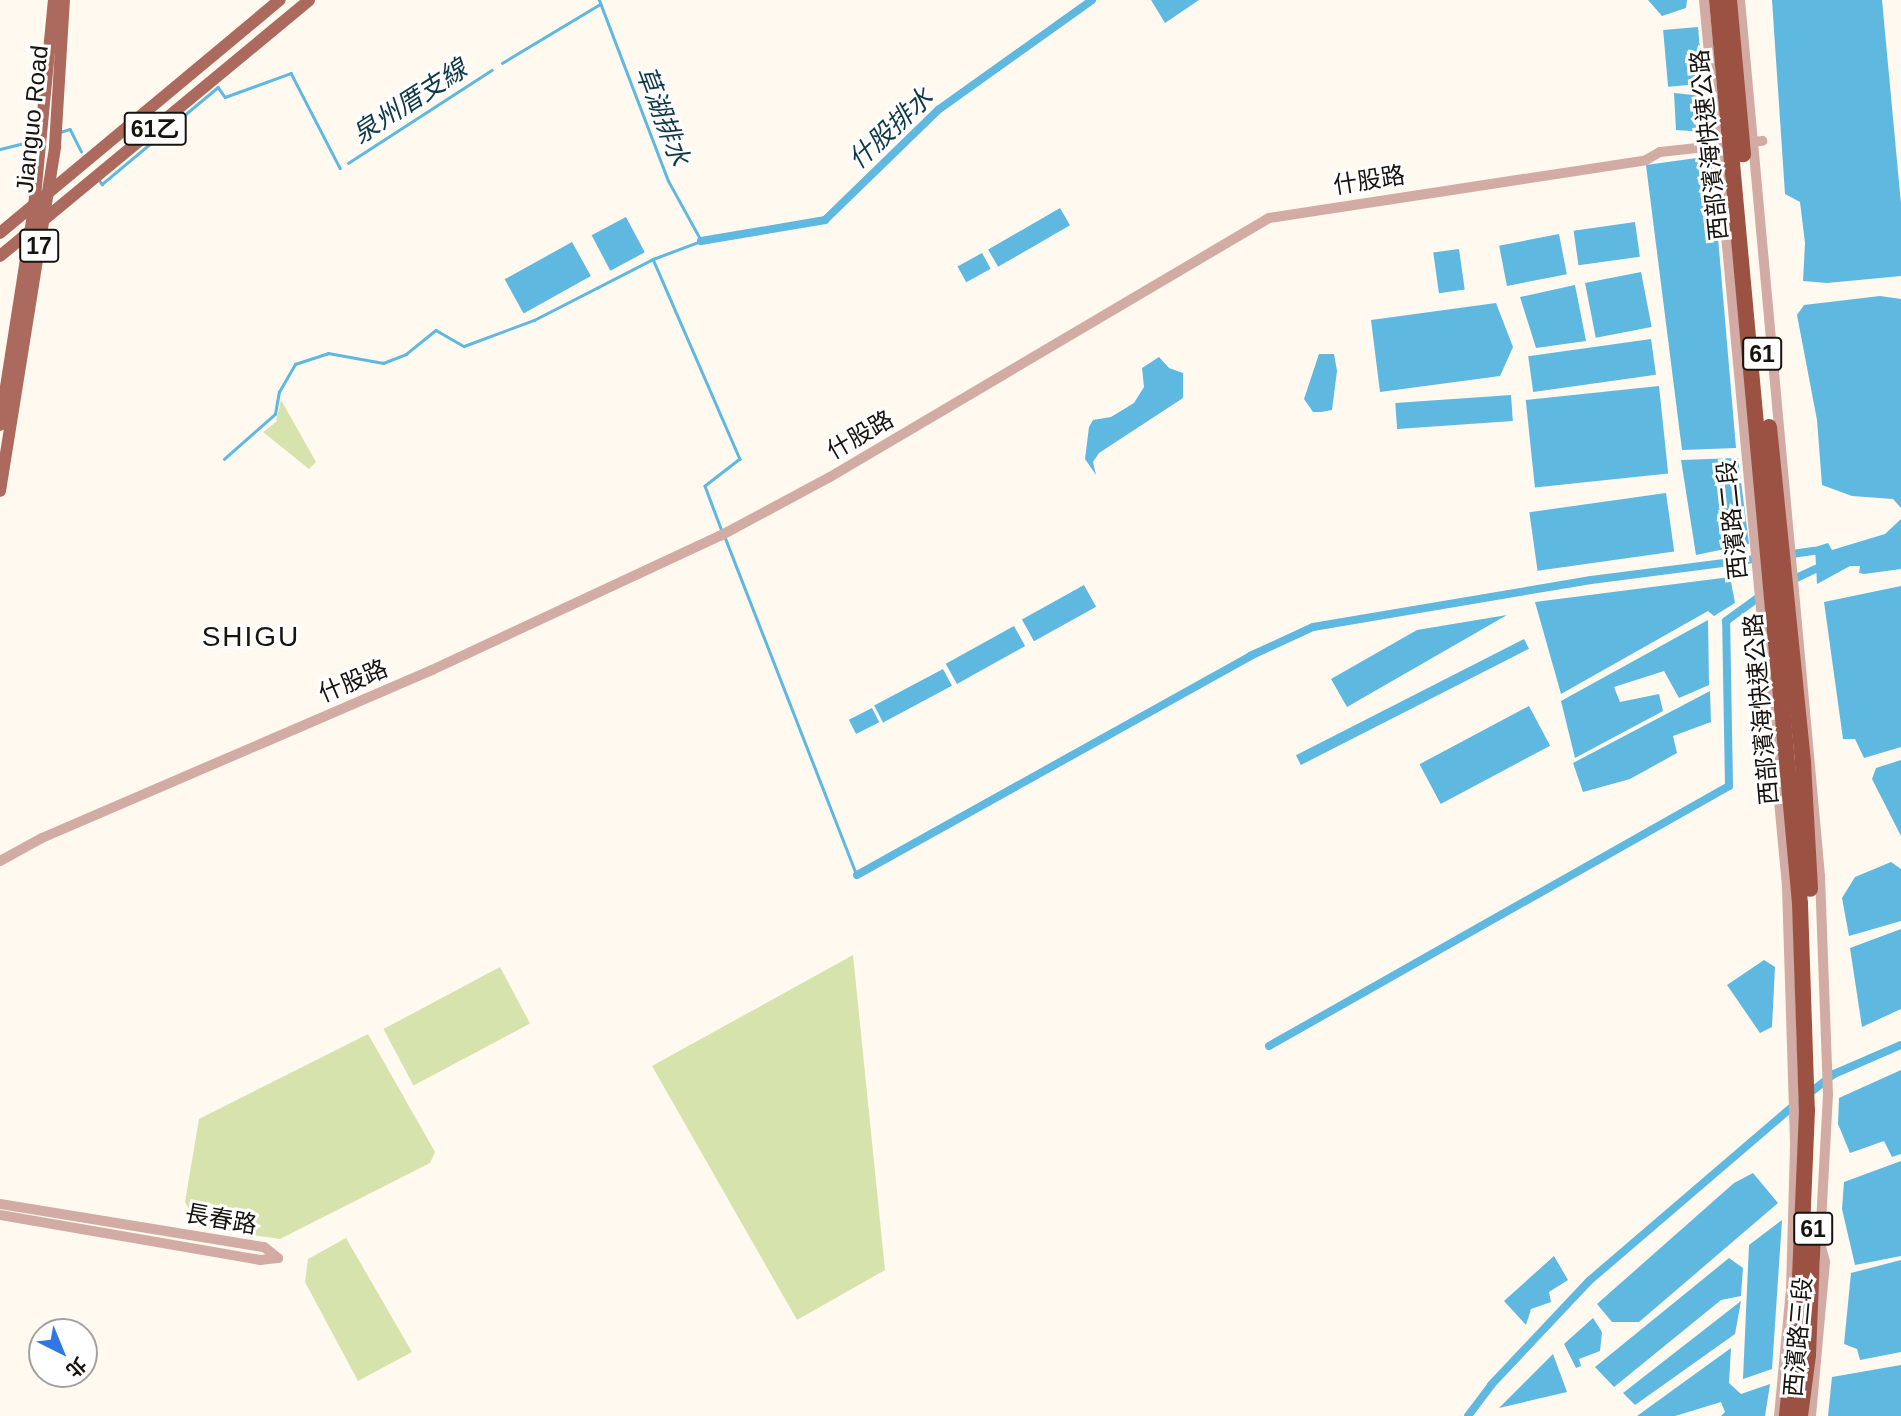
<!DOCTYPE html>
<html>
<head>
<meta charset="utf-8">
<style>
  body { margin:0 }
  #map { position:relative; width:1901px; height:1416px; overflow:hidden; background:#fff9f0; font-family:Arial,"Noto Sans TC",sans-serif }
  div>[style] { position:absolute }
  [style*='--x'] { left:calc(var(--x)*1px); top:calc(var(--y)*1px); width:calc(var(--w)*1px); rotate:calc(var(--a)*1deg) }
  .green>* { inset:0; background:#d7e3ad; transform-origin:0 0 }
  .water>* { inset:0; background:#5eb8df; transform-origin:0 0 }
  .stream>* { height:2.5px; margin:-1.25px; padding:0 1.25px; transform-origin:1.25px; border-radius:1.25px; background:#5eb8df }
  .canal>* { height:8px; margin:-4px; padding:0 4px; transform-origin:4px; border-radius:4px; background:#5eb8df }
  .minor>* { height:10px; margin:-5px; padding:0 5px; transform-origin:5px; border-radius:5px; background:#d2aca4 }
  .major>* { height:12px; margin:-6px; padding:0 6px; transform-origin:6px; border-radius:6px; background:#ab6a5d }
  .highway>* { height:16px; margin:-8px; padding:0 8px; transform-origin:8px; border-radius:8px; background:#9c5243 }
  span { translate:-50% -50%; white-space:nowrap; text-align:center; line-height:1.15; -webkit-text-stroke:6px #fff; paint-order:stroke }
  .shield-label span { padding:2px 5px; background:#fff; border:2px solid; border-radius:5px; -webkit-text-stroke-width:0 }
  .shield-label { font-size:23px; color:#17140f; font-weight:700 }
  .street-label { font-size:24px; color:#17140f }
  .water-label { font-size:26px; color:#0f3848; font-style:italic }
  .quarter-label { font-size:28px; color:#17140f; letter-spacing:2px }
  .north { position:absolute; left:28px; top:1318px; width:70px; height:70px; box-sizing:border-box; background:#fff; border:2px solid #a2a19f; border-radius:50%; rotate:137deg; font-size:19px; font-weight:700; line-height:28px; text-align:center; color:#17140f }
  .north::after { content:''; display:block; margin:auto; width:24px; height:32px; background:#3177e4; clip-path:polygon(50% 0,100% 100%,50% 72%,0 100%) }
</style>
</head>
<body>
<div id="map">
  <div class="green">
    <div style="clip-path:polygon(281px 400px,316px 462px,309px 469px,263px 432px,276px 422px)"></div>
    <div style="clip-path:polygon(853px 955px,885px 1270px,797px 1320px,652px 1066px)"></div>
    <div style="left:500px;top:967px;width:64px;height:132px;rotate:62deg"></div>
    <div style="clip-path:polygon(368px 1034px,435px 1152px,430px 1163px,280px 1239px,199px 1227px,185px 1202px,199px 1119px)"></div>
    <div style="clip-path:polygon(346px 1238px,412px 1352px,358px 1381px,305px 1282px,308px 1259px)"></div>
  </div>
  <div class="water">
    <div style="clip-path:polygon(1151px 0,1199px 0,1165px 23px)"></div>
    <div style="clip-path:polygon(1648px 0,1687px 0,1686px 8px,1662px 16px)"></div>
    <div style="clip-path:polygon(1772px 0,1882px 0,1901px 204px,1901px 276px,1827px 283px,1803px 281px,1805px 243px,1800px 202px,1785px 194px)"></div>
    <div style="left:1698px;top:27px;width:57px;height:35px;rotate:85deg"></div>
    <div style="clip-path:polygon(1674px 93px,1703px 96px,1706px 132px,1676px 130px)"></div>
    <div style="clip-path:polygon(1711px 156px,1736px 448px,1682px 450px,1646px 165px)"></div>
    <div style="left:1060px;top:208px;width:20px;height:83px;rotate:60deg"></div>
    <div style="left:626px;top:217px;width:40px;height:39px;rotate:62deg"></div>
    <div style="left:1635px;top:222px;width:35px;height:62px;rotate:82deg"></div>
    <div style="left:1559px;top:234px;width:41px;height:61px;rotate:79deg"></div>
    <div style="left:572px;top:242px;width:39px;height:77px;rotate:61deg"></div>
    <div style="left:1459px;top:249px;width:41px;height:26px;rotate:82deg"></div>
    <div style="left:982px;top:253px;width:18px;height:28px;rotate:61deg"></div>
    <div style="left:1641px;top:272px;width:56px;height:57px;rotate:79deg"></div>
    <div style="clip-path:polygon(1575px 285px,1586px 341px,1536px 348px,1520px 297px)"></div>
    <div style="clip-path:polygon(1880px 296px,1901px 299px,1901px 508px,1893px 499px,1852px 496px,1822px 485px,1817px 420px,1797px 315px,1804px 305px)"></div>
    <div style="clip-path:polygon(1496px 303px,1513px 347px,1500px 376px,1380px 392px,1371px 320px)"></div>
    <div style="left:1651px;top:339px;width:36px;height:124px;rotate:82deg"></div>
    <div style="clip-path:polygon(1319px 354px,1334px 354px,1337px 371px,1332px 410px,1321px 412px,1313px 412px,1304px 399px)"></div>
    <div style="clip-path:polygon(1159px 357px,1169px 368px,1183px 373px,1183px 398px,1099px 453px,1093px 462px,1096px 475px,1085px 459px,1089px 427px,1093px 420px,1111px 417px,1134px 403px,1144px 387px,1142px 368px)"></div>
    <div style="left:1659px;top:386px;width:88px;height:134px;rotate:84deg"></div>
    <div style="left:1511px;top:395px;width:26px;height:116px;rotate:86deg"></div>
    <div style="clip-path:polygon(1738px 458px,1749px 544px,1696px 555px,1681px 460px)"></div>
    <div style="left:1666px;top:493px;width:59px;height:138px;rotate:82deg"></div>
    <div style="clip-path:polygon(1901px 519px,1901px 569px,1864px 574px,1859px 573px,1860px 566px,1850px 566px,1817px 584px,1815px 547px,1828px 543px,1832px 550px,1885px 534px)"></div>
    <div style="clip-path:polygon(1730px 577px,1735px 603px,1714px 616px,1708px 611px,1561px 694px,1535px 602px)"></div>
    <div style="left:1084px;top:585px;width:25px;height:71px;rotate:61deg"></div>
    <div style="clip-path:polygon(1901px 586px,1901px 747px,1864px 758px,1855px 739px,1843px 739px,1824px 602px)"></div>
    <div style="clip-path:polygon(1507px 615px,1347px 707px,1331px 679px,1417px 630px)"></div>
    <div style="clip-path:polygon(1708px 620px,1709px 685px,1679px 698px,1664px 671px,1614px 687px,1620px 702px,1659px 694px,1663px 711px,1575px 758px,1561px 701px)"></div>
    <div style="left:1014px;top:626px;width:23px;height:78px;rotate:61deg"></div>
    <div style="left:1524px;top:639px;width:11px;height:256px;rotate:63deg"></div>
    <div style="left:943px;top:669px;width:19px;height:78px;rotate:62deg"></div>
    <div style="clip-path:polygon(1710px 691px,1711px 722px,1673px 736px,1677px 753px,1630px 779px,1583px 792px,1573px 763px)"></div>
    <div style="left:1529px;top:706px;width:45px;height:124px;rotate:62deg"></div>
    <div style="left:872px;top:708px;width:16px;height:26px;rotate:63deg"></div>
    <div style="clip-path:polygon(1901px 760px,1901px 836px,1872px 779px,1876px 768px)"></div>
    <div style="clip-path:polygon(1891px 862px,1901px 869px,1901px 921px,1849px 936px,1842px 898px,1855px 877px)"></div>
    <div style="clip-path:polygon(1901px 929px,1901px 1009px,1862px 1027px,1850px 948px)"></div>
    <div style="clip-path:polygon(1764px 960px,1775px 967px,1772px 1027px,1760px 1033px,1727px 985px)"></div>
    <div style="clip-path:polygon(1901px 1070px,1901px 1154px,1892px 1157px,1884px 1141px,1850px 1153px,1838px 1124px,1839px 1098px)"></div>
    <div style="clip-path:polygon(1901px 1161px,1901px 1256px,1855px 1265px,1842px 1209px,1844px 1182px)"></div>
    <div style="clip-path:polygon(1753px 1173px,1778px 1203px,1639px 1322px,1612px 1322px,1597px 1304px,1734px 1183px)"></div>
    <div style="clip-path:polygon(1782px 1220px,1772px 1369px,1743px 1379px,1749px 1245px)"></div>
    <div style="clip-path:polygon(1554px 1256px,1568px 1280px,1549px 1292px,1551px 1302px,1531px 1309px,1526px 1325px,1504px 1301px)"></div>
    <div style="clip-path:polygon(1729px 1258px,1743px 1268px,1741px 1296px,1721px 1300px,1614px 1387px,1595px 1367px)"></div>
    <div style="clip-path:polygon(1901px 1260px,1901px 1352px,1860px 1360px,1857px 1349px,1844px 1344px,1851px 1273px)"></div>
    <div style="clip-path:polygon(1741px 1301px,1735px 1334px,1635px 1405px,1623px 1393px)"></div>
    <div style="clip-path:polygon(1593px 1318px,1602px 1332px,1600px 1351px,1579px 1359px,1581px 1366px,1576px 1368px,1564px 1344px)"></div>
    <div style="clip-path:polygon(1731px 1348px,1729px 1383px,1741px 1394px,1770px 1384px,1765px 1416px,1721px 1416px,1725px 1412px,1721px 1402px,1675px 1416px,1637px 1416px)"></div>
    <div style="clip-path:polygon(1553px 1354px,1567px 1392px,1499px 1408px)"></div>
    <div style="clip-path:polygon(1901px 1365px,1901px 1416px,1828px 1416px,1832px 1377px)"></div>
  </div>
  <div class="stream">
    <div style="--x:502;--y:63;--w:114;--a:-31"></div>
    <div style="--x:60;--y:132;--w:10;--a:-17"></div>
    <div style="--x:70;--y:129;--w:25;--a:63"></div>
    <div style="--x:0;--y:149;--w:38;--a:-14"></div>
    <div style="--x:348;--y:163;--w:171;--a:-32.9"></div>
    <div style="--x:100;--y:181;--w:4;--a:56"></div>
    <div style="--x:102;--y:184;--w:151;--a:-39.9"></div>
    <div style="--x:218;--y:87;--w:12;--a:55"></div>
    <div style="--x:225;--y:97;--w:70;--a:-20"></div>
    <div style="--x:291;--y:73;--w:107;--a:62.7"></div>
    <div style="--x:653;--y:259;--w:218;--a:66.5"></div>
    <div style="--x:740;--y:459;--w:44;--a:142.4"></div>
    <div style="--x:705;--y:486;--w:48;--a:69.3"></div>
    <div style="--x:224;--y:459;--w:68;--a:-41.4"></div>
    <div style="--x:275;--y:414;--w:22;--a:-80"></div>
    <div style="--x:279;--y:392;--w:32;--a:-60"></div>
    <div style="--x:295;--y:364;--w:35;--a:-18"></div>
    <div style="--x:328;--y:353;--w:56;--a:10.3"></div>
    <div style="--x:383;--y:363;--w:25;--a:-21"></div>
    <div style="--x:406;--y:354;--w:38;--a:-39"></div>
    <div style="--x:436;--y:330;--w:32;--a:30"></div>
    <div style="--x:464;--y:346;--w:75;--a:-20.4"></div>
    <div style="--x:534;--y:320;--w:134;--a:-27.1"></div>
    <div style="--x:653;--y:259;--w:51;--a:-20.6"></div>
    <div style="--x:701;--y:241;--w:68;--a:-118.8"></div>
    <div style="--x:668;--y:181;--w:194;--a:-110.9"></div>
    <div style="--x:725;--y:537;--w:363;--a:68.7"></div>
  </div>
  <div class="canal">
    <div style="--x:701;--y:241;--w:126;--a:-9.6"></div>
    <div style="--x:825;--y:220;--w:158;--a:-44.2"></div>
    <div style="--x:938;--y:110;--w:189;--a:-35.5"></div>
    <div style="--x:1785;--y:555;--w:30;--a:-8"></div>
    <div style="--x:1790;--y:581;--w:29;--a:-25"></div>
    <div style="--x:857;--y:875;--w:450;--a:-29.1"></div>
    <div style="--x:1250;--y:656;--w:69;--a:-24.7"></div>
    <div style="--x:1313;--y:627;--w:282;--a:-9.6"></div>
    <div style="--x:1591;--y:580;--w:172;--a:-7.3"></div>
    <div style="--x:1269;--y:1046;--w:528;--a:-29.48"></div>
    <div style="--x:1729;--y:786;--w:165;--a:-91"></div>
    <div style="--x:1726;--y:621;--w:46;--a:-36.1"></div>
    <div style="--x:1807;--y:1095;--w:34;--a:-38"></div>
    <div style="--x:1834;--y:1074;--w:73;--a:-23.4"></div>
    <div style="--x:1468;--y:1416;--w:39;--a:-53"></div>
    <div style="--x:1491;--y:1385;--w:143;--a:-46.7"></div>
    <div style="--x:1589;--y:1281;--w:274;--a:-40.6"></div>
  </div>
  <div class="minor">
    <div style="--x:1704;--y:0;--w:891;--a:84.65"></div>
    <div style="--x:1787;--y:887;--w:260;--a:88.2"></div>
    <div style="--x:1795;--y:1147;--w:142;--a:91.6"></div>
    <div style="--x:1791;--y:1289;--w:128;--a:95.4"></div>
    <div style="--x:1740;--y:0;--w:880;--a:84.78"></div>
    <div style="--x:1820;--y:876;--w:218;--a:87.9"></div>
    <div style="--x:1828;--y:1094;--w:149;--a:93.1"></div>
    <div style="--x:1820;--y:1243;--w:20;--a:75"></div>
    <div style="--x:1825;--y:1262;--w:155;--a:95.2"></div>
    <div style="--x:0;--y:861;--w:48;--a:-28.7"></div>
    <div style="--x:42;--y:838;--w:425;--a:-23.3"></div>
    <div style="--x:432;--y:670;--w:318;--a:-25"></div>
    <div style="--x:720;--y:536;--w:125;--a:-28.2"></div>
    <div style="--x:830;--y:477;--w:510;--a:-30.54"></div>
    <div style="--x:1269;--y:218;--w:381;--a:-8.7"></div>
    <div style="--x:1646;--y:160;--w:16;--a:-30"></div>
    <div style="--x:1660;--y:152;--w:103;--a:-6.2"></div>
    <div style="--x:0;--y:1204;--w:267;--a:9.3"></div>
    <div style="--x:264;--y:1247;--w:18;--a:38"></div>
    <div style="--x:0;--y:1215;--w:264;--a:9.8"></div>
    <div style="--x:260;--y:1260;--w:18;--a:-6"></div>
  </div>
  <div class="major">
    <div style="--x:0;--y:233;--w:364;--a:-39.8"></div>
    <div style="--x:0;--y:256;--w:401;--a:-39.6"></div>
    <div style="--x:0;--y:425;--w:221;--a:-81.1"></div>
    <div style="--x:34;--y:207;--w:208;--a:-84.5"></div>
    <div style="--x:0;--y:491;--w:349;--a:-80.9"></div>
    <div style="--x:55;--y:146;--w:146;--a:-86.5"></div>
  </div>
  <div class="highway">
    <div style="--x:1717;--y:0;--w:908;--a:84.75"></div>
    <div style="--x:1800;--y:904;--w:206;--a:88.1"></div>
    <div style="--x:1807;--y:1110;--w:187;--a:92.4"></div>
    <div style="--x:1799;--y:1297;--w:120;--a:95.8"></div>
    <div style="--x:1729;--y:0;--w:155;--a:84.8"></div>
    <div style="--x:1769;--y:427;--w:338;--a:84.2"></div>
    <div style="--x:1803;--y:763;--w:126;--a:86.8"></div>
    <div style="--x:1800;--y:1416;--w:62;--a:-82.5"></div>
    <div style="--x:1808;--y:1355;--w:125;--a:-87.7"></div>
  </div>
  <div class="shield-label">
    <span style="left:155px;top:129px">61乙</span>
    <span style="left:39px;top:246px">17</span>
    <span style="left:1762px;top:354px">61</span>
    <span style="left:1813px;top:1229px">61</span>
  </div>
  <div class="street-label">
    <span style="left:32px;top:119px;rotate:-84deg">Jianguo Road</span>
    <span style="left:1709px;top:145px;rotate:-96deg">西部濱海快速公路</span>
    <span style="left:1369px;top:180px;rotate:-9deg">什股路</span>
    <span style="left:860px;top:435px;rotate:-30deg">什股路</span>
    <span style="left:1732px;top:520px;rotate:-96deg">西濱路二段</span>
    <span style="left:353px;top:681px;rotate:-23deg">什股路</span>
    <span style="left:1761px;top:709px;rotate:-95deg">西部濱海快速公路</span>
    <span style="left:221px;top:1219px;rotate:10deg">長春路</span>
    <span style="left:1798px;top:1337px;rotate:-85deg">西濱路三段</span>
  </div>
  <div class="water-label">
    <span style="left:410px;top:102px;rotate:-33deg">泉州厝支線</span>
    <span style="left:662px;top:116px;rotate:69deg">草湖排水</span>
    <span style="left:891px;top:129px;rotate:-43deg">什股排水</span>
  </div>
  <div class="quarter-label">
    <span style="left:251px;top:637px">SHIGU</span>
  </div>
  <div class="north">北</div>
</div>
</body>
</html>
